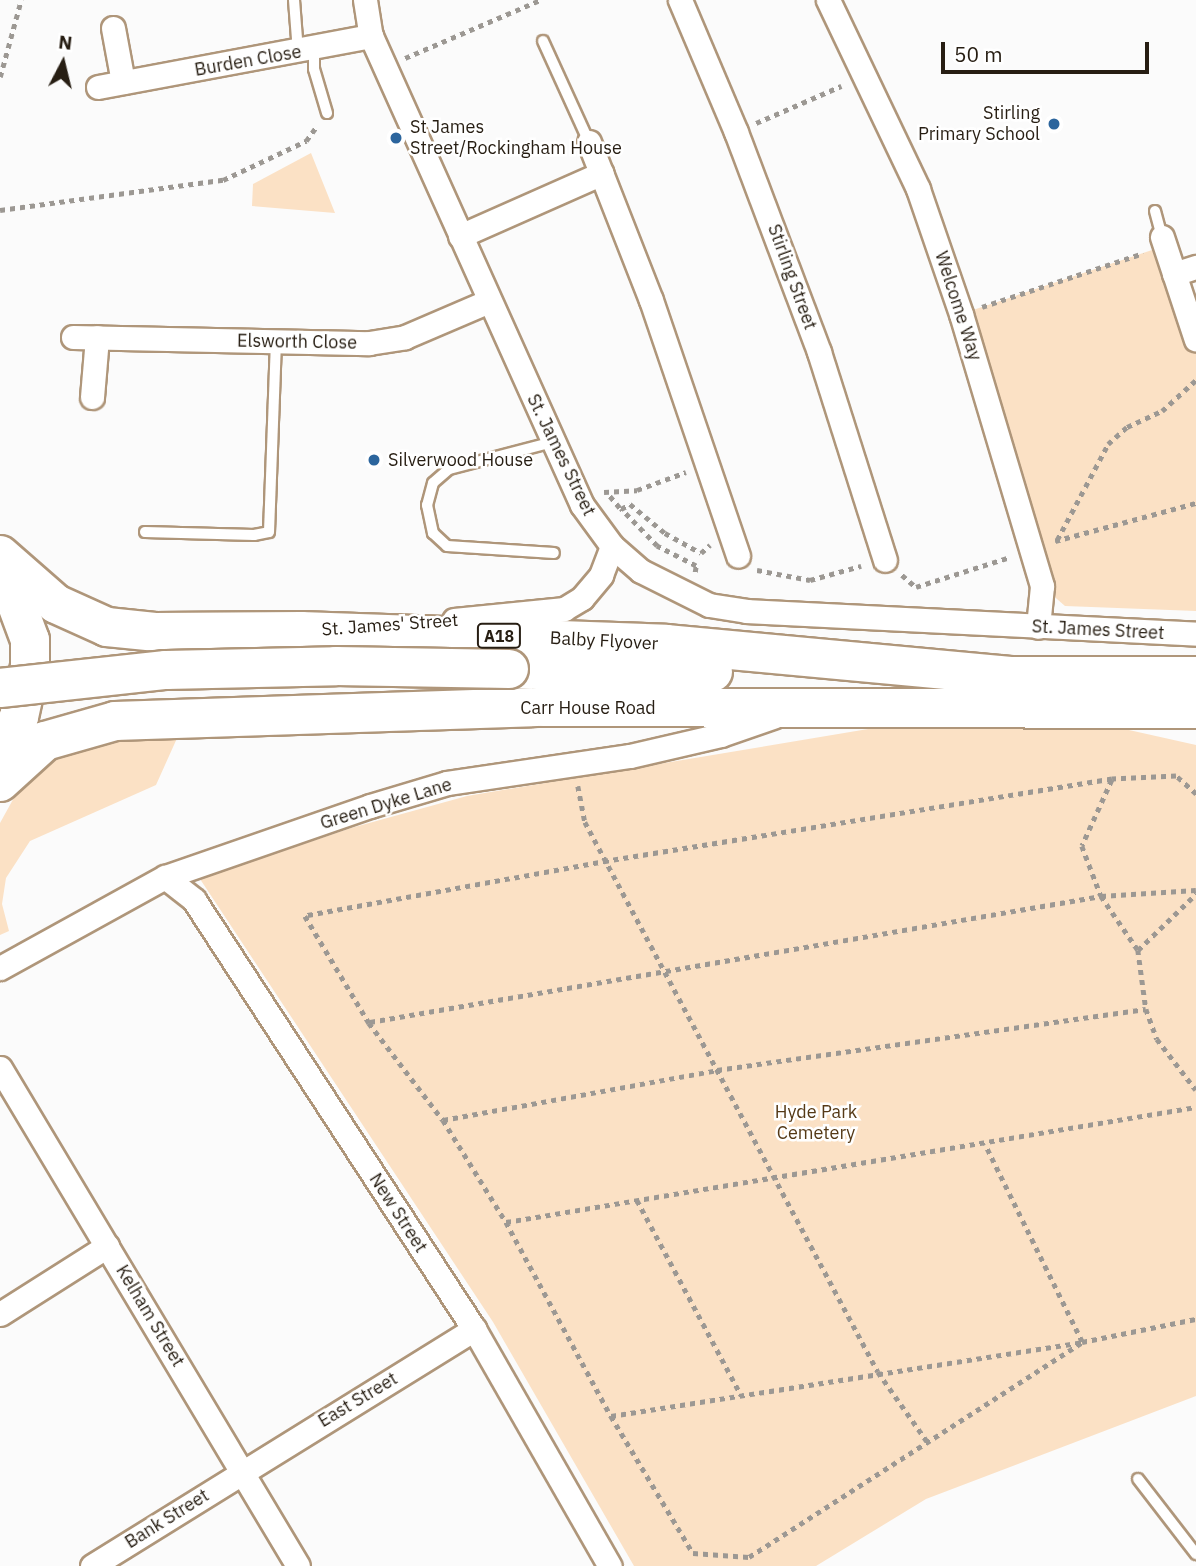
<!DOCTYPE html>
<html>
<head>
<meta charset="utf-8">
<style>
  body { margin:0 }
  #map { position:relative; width:1196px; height:1566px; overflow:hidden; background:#fbfbfb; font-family:"IBM Plex Sans",sans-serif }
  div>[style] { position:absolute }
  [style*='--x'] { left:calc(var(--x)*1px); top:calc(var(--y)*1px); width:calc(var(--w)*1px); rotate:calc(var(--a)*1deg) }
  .green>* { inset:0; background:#fbe1c5 }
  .path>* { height:4.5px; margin-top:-2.25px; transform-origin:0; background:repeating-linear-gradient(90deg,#9c9893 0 5px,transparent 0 10px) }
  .roads { filter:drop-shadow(2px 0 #af967a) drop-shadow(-2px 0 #af967a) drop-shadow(0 2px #af967a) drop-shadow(0 -2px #af967a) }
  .lane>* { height:10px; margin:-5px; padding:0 5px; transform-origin:5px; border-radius:5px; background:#fff }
  .street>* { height:23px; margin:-11.5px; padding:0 11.5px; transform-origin:11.5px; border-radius:11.5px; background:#fff }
  .highway>* { height:38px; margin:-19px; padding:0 19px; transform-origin:19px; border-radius:19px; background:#fff }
  .bridges { filter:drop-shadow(2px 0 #af967a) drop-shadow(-2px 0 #af967a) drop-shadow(0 2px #af967a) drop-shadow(0 -2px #af967a) }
  .highway-bridge>* { height:38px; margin:-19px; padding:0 19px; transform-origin:19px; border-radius:19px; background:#fff }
  .dots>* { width:19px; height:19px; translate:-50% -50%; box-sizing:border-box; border:4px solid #fff; border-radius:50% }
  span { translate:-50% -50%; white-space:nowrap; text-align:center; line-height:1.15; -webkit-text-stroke:5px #fff; paint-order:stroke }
  .shield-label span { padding:2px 5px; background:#fff; border:2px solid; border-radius:5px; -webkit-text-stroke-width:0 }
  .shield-label { font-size:16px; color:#271e13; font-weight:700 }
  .street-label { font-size:18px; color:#271e13 }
  .poi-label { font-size:18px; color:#271e13 }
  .right { translate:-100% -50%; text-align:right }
  .left { translate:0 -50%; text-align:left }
  .park-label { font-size:18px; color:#553916 }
  .north { position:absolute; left:28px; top:28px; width:70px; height:70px; -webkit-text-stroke:5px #fff; paint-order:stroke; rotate:7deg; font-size:19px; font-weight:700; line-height:28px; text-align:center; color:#271e13 }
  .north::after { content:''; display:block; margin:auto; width:24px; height:32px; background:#271e13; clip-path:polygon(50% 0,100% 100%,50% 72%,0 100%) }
  .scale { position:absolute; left:941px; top:42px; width:208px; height:32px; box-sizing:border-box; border:4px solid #271e13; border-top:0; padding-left:9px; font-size:21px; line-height:24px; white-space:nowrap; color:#271e13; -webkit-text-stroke:5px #fff; paint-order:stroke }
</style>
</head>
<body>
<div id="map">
  <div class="green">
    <div style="clip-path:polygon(311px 153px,335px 213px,252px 206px,253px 184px)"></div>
    <div style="clip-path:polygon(1164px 246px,1196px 340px,1196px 611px,1065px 606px,1042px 586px,961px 314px)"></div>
    <div style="clip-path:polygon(886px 726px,1120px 728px,1196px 745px,1196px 1396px,926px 1499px,816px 1566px,634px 1566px,493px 1322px,200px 879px,351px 828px,467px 796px)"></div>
    <div style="clip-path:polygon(178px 736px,156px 785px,30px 841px,6px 878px,2px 904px,9px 931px,0 935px,0 823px,26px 776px,46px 757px,96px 739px)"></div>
  </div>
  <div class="path">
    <div style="--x:405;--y:58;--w:147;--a:-23.2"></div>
    <div style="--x:0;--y:77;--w:80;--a:-74.7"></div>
    <div style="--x:756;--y:123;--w:93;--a:-23.5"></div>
    <div style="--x:0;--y:210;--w:225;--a:-7.7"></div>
    <div style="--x:223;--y:180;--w:92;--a:-25.2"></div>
    <div style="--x:306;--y:141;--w:19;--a:-54"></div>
    <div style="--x:982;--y:307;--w:170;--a:-18.5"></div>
    <div style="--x:604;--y:492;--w:33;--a:-3"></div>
    <div style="--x:637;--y:490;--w:52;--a:-20.2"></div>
    <div style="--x:610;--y:496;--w:17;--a:50"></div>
    <div style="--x:1057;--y:540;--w:109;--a:-62"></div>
    <div style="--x:1108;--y:444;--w:25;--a:-42"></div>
    <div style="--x:1127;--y:427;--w:38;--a:-25"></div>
    <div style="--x:1162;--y:411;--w:46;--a:-42.4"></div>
    <div style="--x:1055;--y:541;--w:146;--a:-15.1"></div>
    <div style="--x:757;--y:570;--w:54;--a:10.7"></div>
    <div style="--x:810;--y:580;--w:53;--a:-15.4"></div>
    <div style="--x:695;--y:572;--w:6;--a:-81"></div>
    <div style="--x:696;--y:566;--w:44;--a:-152.9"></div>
    <div style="--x:657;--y:546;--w:52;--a:-134.2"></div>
    <div style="--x:621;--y:509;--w:10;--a:-29"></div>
    <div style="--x:630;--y:504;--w:45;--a:39.6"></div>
    <div style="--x:665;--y:533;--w:41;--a:29.1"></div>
    <div style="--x:701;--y:553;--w:12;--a:-42"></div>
    <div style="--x:902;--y:575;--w:18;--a:41"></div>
    <div style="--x:916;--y:587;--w:96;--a:-17.7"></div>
    <div style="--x:1112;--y:780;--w:72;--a:114.4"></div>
    <div style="--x:1082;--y:846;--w:53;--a:69.2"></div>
    <div style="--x:1101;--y:896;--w:95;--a:-3.6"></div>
    <div style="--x:578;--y:786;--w:37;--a:79"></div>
    <div style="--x:585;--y:822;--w:623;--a:61.95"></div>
    <div style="--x:878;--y:1372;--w:88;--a:54.7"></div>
    <div style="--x:1196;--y:794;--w:27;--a:-138"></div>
    <div style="--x:1176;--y:776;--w:64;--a:177.3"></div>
    <div style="--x:1112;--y:779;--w:511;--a:170.76"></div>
    <div style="--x:608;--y:861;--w:308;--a:169.7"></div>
    <div style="--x:305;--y:916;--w:125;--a:59.1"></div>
    <div style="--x:369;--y:1023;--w:122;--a:52.7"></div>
    <div style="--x:443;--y:1120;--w:120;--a:58.3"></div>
    <div style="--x:506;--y:1222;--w:221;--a:61.6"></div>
    <div style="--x:611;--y:1416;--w:160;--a:59.1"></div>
    <div style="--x:693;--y:1553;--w:56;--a:4.1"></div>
    <div style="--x:749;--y:1557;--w:396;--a:-32.8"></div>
    <div style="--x:1082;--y:1342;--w:116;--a:-11.4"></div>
    <div style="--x:1138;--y:950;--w:81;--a:-44"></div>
    <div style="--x:370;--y:1022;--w:742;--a:-9.78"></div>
    <div style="--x:1101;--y:896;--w:65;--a:55.6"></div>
    <div style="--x:1138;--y:950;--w:60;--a:82.3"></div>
    <div style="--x:443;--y:1120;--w:279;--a:-10.3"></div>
    <div style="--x:717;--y:1070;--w:433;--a:-8.1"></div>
    <div style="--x:1146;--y:1009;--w:32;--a:70"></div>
    <div style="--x:1157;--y:1039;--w:64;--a:52.6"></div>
    <div style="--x:637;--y:1200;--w:221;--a:61.9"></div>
    <div style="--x:506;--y:1222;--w:700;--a:-9.46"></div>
    <div style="--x:611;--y:1416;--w:477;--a:-8.9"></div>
    <div style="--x:1082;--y:1342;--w:220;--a:-116.2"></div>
  </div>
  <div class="roads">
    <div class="lane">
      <div style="--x:294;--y:0;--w:52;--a:85.6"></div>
      <div style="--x:543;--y:41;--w:111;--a:65.5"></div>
      <div style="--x:314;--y:49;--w:20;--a:90"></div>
      <div style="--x:314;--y:69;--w:46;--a:73.5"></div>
      <div style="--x:1155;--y:211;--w:27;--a:75"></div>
      <div style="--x:553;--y:442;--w:107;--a:165.4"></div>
      <div style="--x:449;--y:469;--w:21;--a:139"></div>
      <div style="--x:433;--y:483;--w:23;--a:105"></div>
      <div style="--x:427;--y:505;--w:29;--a:78"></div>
      <div style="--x:433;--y:533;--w:19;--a:43"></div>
      <div style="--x:447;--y:546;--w:107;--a:3.7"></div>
      <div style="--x:145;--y:532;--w:109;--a:1.6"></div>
      <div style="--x:254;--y:535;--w:15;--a:-11"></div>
      <div style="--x:269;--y:532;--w:191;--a:-87.9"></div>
      <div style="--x:1138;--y:1479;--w:95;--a:52.3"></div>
    </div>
    <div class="street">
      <div style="--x:365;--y:0;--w:36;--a:81"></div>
      <div style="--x:371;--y:36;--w:514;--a:65.78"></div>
      <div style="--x:582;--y:505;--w:51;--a:53.8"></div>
      <div style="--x:612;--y:546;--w:38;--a:41"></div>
      <div style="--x:641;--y:571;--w:76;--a:26.6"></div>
      <div style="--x:709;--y:605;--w:38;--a:9"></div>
      <div style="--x:747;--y:611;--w:450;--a:2.9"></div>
      <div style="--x:680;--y:0;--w:143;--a:67"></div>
      <div style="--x:736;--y:132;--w:235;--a:69.3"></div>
      <div style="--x:819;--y:352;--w:218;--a:72.4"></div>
      <div style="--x:828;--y:0;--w:209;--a:64.5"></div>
      <div style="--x:918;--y:189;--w:132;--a:71"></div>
      <div style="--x:961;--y:314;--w:284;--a:73.4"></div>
      <div style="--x:1042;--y:586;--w:41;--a:95.6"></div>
      <div style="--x:113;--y:28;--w:55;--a:79.5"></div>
      <div style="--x:98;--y:87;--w:278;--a:-10.6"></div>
      <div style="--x:589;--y:142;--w:170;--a:68.6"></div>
      <div style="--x:651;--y:300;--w:270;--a:71.2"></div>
      <div style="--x:460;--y:236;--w:155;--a:-23.9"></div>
      <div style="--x:1162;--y:237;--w:108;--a:71.7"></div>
      <div style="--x:1174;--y:274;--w:23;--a:-18"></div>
      <div style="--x:73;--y:337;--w:296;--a:1.2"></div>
      <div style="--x:369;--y:343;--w:36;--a:-9"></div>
      <div style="--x:405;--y:337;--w:91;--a:-23.2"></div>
      <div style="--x:92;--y:397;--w:60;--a:-85.2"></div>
      <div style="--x:454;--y:620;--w:111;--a:-5.7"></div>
      <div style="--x:564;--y:609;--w:21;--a:-31"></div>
      <div style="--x:582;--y:598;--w:30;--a:-50"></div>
      <div style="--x:601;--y:575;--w:31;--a:-69"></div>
      <div style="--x:165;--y:877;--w:37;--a:38"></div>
      <div style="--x:194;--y:900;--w:512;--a:56.87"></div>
      <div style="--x:474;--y:1329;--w:273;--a:60.2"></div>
      <div style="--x:0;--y:968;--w:188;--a:-28.9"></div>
      <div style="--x:165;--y:877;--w:217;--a:-19.1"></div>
      <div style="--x:370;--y:806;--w:80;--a:-16.6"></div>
      <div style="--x:447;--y:783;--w:185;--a:-8.4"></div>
      <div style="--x:630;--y:756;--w:93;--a:-13"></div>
      <div style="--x:721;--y:735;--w:55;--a:-19.1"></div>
      <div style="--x:0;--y:1068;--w:580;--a:59.1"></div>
      <div style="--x:0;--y:1314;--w:127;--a:-32.4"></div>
      <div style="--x:92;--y:1566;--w:450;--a:-31.8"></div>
    </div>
    <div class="highway">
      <div style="--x:0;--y:555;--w:74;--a:41.2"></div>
      <div style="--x:56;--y:604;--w:56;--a:24.3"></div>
      <div style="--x:107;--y:627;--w:48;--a:5.9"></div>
      <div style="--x:155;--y:632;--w:146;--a:-0.4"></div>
      <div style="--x:301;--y:631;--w:365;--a:2"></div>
      <div style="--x:666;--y:644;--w:356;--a:5.3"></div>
      <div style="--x:509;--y:669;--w:204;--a:0.8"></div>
      <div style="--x:994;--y:676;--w:202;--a:0"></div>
      <div style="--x:0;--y:759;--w:46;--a:-65.7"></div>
      <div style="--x:19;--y:717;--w:52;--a:-77.8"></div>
      <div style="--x:30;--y:666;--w:26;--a:-90"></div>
      <div style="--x:30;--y:640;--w:83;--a:-110.4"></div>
      <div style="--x:0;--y:782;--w:61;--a:-42.3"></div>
      <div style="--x:45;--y:741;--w:73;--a:-15.9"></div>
      <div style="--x:115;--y:721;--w:428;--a:-1.9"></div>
      <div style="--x:543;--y:707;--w:653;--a:0.18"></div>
    </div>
  </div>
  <div class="bridges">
    <div class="highway-bridge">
      <div style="--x:0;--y:688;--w:167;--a:-6.2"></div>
      <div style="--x:166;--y:670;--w:170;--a:-1.3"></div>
      <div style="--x:336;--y:666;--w:173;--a:1"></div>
    </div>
  </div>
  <div class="dots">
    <div style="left:1054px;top:124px;background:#2c659d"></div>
    <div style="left:396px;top:138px;background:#2c659d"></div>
    <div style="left:374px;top:460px;background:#2c659d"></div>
  </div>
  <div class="shield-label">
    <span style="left:499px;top:636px">A18</span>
  </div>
  <div class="street-label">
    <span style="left:248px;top:61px;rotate:-10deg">Burden Close</span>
    <span style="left:792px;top:277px;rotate:70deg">Stirling Street</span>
    <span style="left:958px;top:306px;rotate:72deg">Welcome Way</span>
    <span style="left:297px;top:342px;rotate:1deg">Elsworth Close</span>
    <span style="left:561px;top:455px;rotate:64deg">St. James Street</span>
    <span style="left:390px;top:625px;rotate:-4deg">St. James' Street</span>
    <span style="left:1098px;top:630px;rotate:3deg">St. James Street</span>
    <span style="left:604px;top:641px;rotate:3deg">Balby Flyover</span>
    <span style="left:588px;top:708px">Carr House Road</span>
    <span style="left:386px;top:804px;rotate:-17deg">Green Dyke Lane</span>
    <span style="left:398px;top:1213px;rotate:57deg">New Street</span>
    <span style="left:150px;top:1316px;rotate:59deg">Kelham Street</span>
    <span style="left:358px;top:1400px;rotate:-31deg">East Street</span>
    <span style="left:167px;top:1519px;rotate:-32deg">Bank Street</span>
  </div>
  <div class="poi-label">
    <span class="right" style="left:1040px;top:124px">Stirling<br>Primary School</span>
    <span class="left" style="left:410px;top:138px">St James<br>Street/Rockingham House</span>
    <span class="left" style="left:388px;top:460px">Silverwood House</span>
  </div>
  <div class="park-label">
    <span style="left:816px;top:1123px">Hyde Park<br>Cemetery</span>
  </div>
  <div class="north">N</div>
  <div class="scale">50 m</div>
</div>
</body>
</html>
